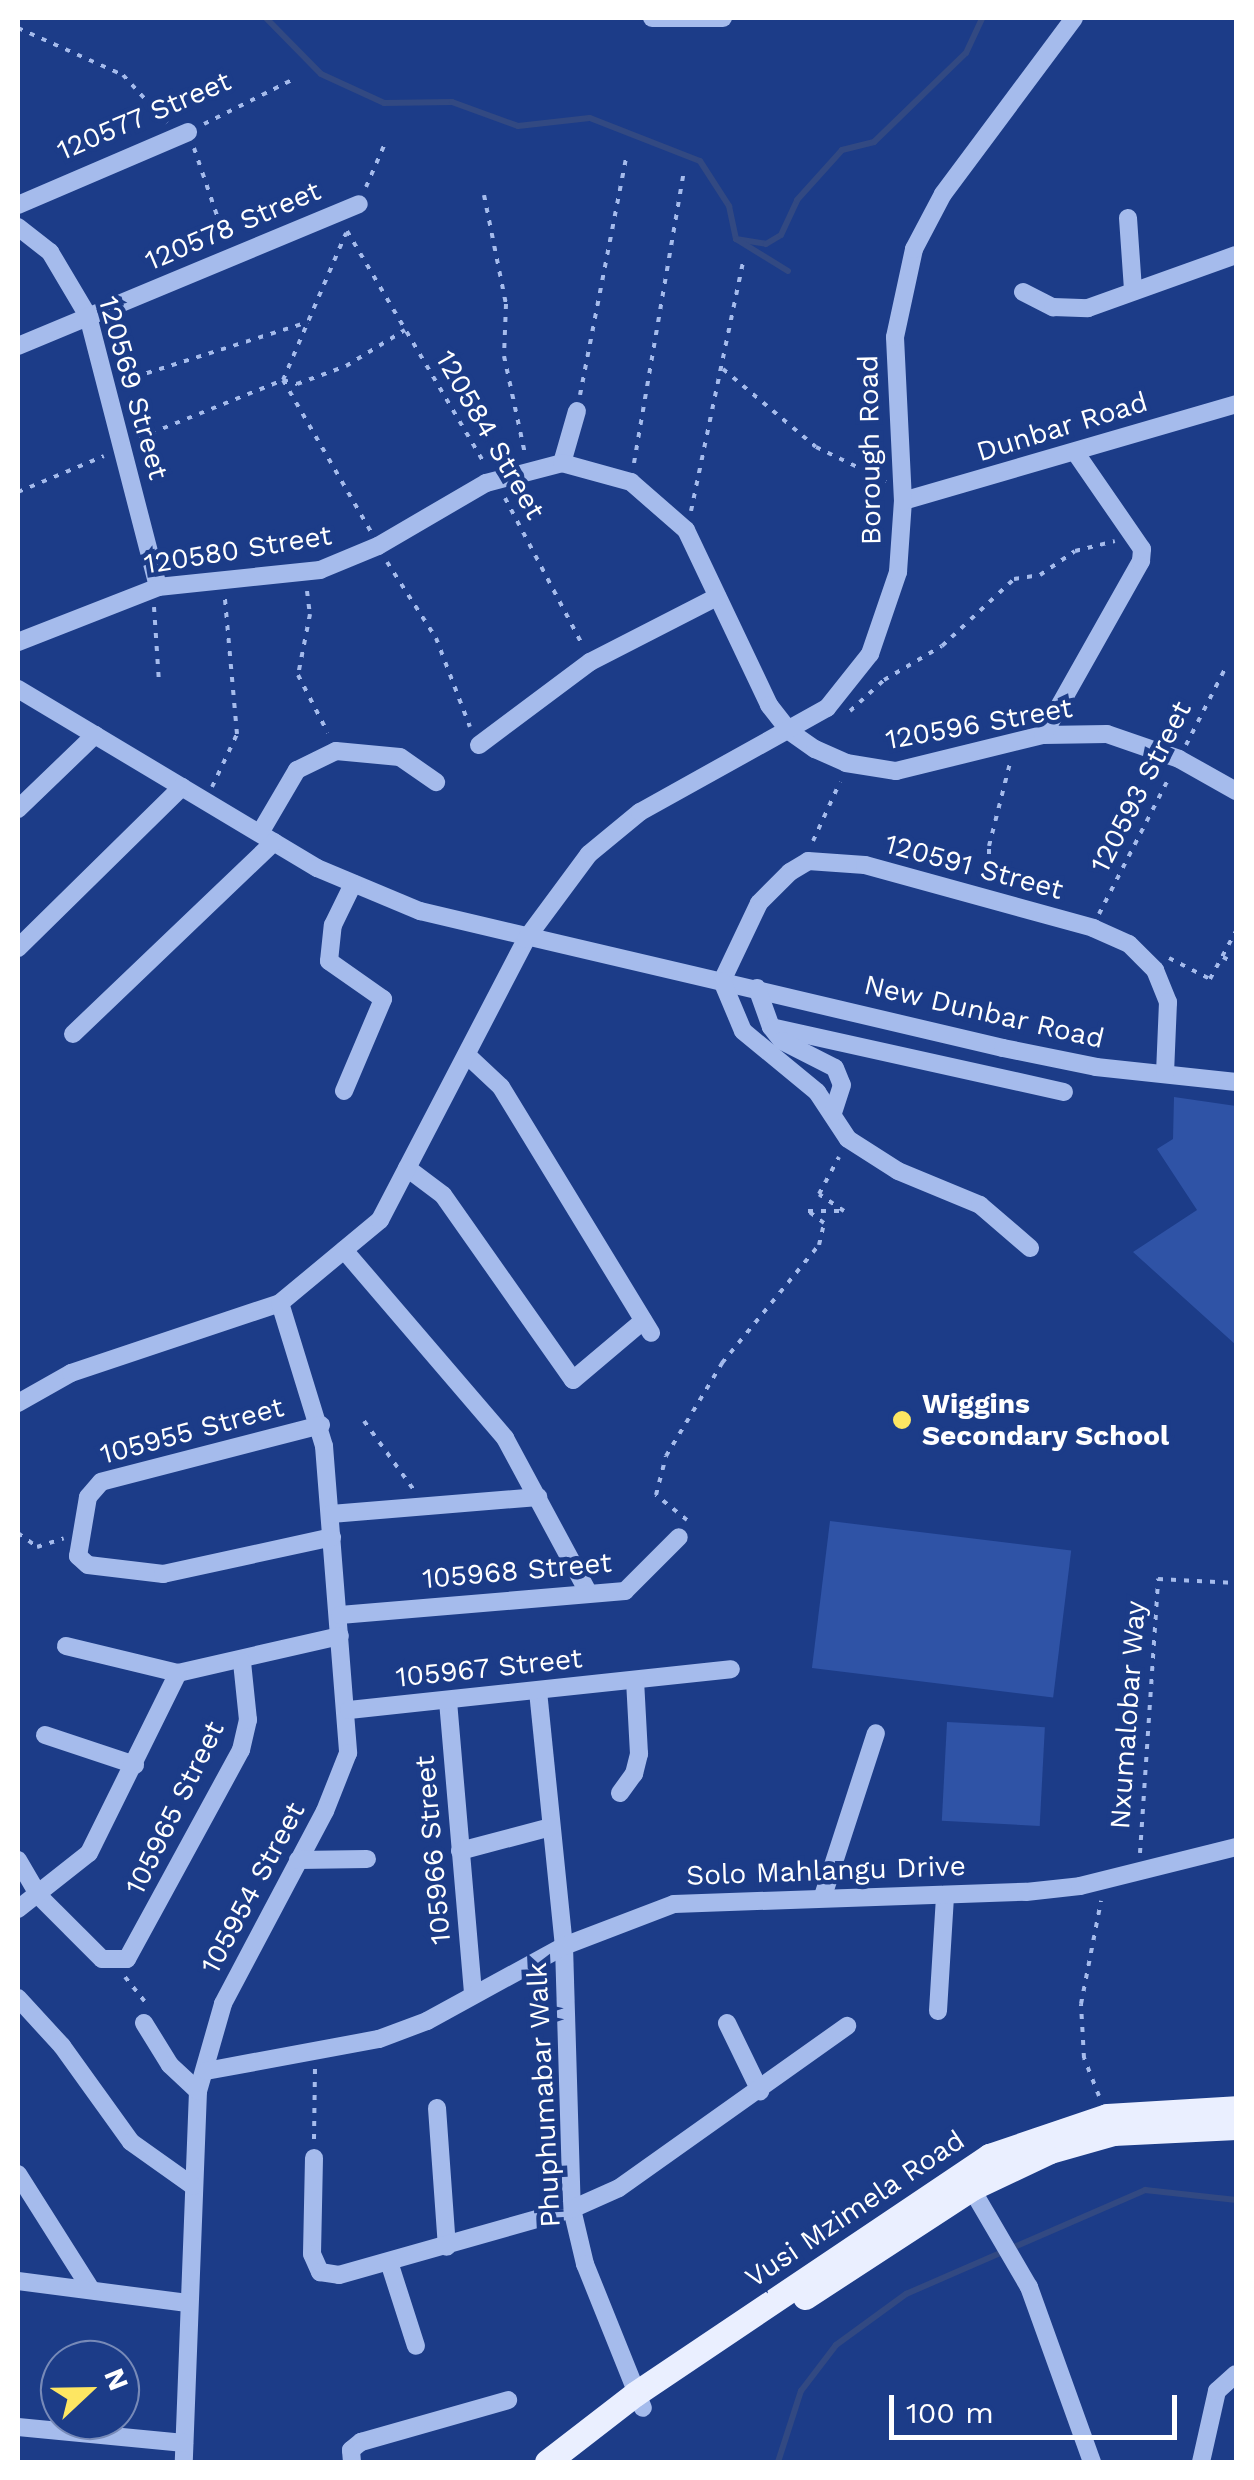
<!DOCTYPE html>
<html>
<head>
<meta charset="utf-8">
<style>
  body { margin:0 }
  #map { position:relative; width:1254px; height:2480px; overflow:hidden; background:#1c3c88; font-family:"Work Sans",sans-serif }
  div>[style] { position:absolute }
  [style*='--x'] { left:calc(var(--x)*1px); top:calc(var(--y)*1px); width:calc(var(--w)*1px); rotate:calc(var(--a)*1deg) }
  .green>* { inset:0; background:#2f53a6; transform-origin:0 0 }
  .stream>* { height:6px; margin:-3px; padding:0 3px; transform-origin:3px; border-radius:3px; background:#324982 }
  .path>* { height:4px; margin-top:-2px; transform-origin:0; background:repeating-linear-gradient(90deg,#a5bbec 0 5px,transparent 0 13px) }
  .minor>* { height:18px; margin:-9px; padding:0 9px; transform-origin:9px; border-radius:9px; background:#a5bbec }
  .major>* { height:25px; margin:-12.5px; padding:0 12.5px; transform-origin:12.5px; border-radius:12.5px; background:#eaefff }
  .dots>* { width:28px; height:28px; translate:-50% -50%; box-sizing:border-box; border:5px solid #1c3c88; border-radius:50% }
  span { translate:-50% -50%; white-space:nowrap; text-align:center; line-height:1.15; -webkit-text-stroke:9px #1c3c88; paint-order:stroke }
  .street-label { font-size:28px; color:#fff }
  .poi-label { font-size:28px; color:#fff; font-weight:700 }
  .left { translate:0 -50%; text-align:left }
  .frame { position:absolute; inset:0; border:20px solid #fff; pointer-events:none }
  .north { position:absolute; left:40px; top:2340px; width:100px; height:100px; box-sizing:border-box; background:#1c3c88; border:2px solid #778ab8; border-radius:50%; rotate:68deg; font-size:28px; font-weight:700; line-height:40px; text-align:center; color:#fff }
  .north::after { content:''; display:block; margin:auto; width:35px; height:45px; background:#fde662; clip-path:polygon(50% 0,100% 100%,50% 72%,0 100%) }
  .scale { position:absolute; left:889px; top:2395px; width:288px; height:45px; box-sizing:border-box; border:5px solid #fff; border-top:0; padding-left:12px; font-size:30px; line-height:35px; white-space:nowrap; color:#fff; -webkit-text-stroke:8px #1c3c88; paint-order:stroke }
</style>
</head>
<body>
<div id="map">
  <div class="green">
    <div style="clip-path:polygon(1174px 1097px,1236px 1106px,1236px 1345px,1133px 1252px,1197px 1210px,1157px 1149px,1173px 1139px)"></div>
    <div style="left:830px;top:1521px;width:243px;height:148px;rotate:7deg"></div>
    <div style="left:947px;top:1722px;width:98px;height:99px;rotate:3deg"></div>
  </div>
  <div class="stream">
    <div style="--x:266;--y:18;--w:78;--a:45.5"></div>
    <div style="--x:321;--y:74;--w:69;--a:24.7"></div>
    <div style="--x:384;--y:103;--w:68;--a:-0.8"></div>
    <div style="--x:452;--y:102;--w:70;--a:20"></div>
    <div style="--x:518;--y:126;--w:72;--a:-6.3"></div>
    <div style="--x:590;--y:118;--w:118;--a:21.4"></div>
    <div style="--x:700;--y:161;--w:54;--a:57.2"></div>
    <div style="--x:729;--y:206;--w:34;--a:78"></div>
    <div style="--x:736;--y:239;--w:30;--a:9"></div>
    <div style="--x:766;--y:244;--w:17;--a:-31"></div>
    <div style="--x:781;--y:235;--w:38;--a:-65"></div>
    <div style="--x:797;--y:200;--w:67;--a:-48"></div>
    <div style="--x:842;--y:150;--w:33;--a:-14"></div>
    <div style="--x:874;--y:142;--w:128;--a:-44.1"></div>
    <div style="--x:966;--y:53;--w:38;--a:-65"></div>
    <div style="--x:736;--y:239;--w:61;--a:31.6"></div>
    <div style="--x:778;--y:2462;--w:75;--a:-72.1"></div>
    <div style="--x:801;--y:2391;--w:58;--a:-52.7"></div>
    <div style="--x:836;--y:2345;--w:87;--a:-36.1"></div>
    <div style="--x:906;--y:2294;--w:261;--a:-23.5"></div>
    <div style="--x:1145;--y:2190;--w:92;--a:6.3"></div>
  </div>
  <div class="path">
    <div style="--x:18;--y:28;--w:115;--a:24.1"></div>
    <div style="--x:123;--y:75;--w:65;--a:47.5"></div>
    <div style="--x:204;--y:124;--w:101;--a:-26.6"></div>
    <div style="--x:194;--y:148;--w:96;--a:71.2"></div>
    <div style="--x:366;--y:187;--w:50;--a:-66.5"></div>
    <div style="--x:484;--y:195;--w:111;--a:78.6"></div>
    <div style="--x:506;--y:304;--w:52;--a:92.2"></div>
    <div style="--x:504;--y:356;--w:100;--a:77.9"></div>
    <div style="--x:347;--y:231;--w:271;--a:59.4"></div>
    <div style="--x:723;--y:369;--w:121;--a:40"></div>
    <div style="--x:816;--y:447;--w:78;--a:25.9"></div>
    <div style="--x:283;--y:380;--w:176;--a:59.9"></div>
    <div style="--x:283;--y:380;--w:160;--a:-66.8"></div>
    <div style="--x:283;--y:380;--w:15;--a:16"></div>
    <div style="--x:297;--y:384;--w:52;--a:-20.2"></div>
    <div style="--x:346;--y:366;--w:69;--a:-31.4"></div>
    <div style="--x:122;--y:381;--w:195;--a:-17.6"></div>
    <div style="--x:580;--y:395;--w:240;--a:-79"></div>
    <div style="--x:139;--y:438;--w:155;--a:-21.9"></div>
    <div style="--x:634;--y:463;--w:295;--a:-80.3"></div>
    <div style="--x:18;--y:492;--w:93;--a:-22.7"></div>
    <div style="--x:505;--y:498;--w:165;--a:62.2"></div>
    <div style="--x:691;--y:511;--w:259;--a:-78.2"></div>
    <div style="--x:387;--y:562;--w:90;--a:57.2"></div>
    <div style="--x:436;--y:638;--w:95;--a:69.1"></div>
    <div style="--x:307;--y:591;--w:23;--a:83"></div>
    <div style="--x:310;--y:614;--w:62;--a:101.1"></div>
    <div style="--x:298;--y:675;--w:65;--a:62.7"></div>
    <div style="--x:154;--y:607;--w:75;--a:86.2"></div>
    <div style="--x:850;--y:711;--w:46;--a:-42.4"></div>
    <div style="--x:884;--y:680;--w:67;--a:-30.4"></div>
    <div style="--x:942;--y:646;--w:98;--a:-42.9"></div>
    <div style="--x:1014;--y:579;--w:26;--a:-9"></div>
    <div style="--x:1040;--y:575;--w:42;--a:-34.4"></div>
    <div style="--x:1075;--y:551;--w:41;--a:-14"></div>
    <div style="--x:1186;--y:745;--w:90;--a:-62.9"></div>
    <div style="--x:212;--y:787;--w:59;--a:-64.7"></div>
    <div style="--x:237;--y:734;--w:136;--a:-95.1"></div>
    <div style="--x:813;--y:841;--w:65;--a:-65.4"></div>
    <div style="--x:989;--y:880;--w:34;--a:-90"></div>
    <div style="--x:989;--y:846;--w:86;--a:-75.8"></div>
    <div style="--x:1099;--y:914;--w:155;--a:-62.8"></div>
    <div style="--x:1223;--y:957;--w:15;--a:28"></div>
    <div style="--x:1169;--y:958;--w:46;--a:27.1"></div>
    <div style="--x:1210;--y:979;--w:55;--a:-61.6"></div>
    <div style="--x:364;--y:1421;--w:85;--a:54.1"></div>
    <div style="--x:687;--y:1520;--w:40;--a:-141"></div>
    <div style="--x:656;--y:1495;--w:40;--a:-75.6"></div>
    <div style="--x:666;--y:1456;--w:109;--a:-58.9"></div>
    <div style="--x:722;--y:1363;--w:153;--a:-50.6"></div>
    <div style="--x:819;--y:1245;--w:23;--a:-77"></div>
    <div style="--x:824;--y:1223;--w:20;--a:-143"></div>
    <div style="--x:808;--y:1211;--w:36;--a:0"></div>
    <div style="--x:844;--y:1211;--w:30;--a:-146"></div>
    <div style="--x:819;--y:1194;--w:42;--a:-61.6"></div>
    <div style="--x:18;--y:1533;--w:24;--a:36"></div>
    <div style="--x:37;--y:1547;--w:28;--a:-18"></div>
    <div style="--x:1140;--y:1853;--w:275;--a:-86.2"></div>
    <div style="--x:1158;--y:1579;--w:78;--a:2.9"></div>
    <div style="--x:125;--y:1977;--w:35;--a:51"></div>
    <div style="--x:1099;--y:2096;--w:41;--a:-111.5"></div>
    <div style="--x:1084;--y:2058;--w:54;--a:-93.2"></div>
    <div style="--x:1081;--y:2004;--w:105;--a:-79"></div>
    <div style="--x:314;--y:2139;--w:70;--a:-89.2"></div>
  </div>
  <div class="minor">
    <div style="--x:652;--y:18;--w:71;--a:0"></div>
    <div style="--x:18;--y:205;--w:185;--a:-23.2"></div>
    <div style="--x:1128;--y:218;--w:72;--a:86"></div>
    <div style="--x:18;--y:227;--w:41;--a:38"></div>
    <div style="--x:50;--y:252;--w:74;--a:59.3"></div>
    <div style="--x:88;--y:316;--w:280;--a:75.5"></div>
    <div style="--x:1023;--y:292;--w:34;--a:27"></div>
    <div style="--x:1053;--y:307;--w:35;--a:2"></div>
    <div style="--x:1088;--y:308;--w:157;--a:-19.7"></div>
    <div style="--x:18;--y:346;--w:369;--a:-22.6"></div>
    <div style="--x:562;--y:463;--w:54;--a:-73.9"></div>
    <div style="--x:903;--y:501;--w:347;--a:-16.2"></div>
    <div style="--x:18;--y:642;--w:150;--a:-21.4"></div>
    <div style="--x:158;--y:587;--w:163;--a:-6"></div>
    <div style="--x:320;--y:570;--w:63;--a:-22.5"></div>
    <div style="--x:378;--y:546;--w:125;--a:-30.3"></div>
    <div style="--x:486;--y:483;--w:79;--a:-14.7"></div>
    <div style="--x:562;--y:463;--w:72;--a:15.4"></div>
    <div style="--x:631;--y:482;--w:73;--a:41.1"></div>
    <div style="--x:686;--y:530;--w:194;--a:64.6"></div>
    <div style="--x:769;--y:705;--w:33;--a:52"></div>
    <div style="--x:789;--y:731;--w:32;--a:35"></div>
    <div style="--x:815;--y:749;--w:34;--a:24"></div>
    <div style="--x:846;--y:763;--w:51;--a:9.1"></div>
    <div style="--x:896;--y:771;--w:151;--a:-13.8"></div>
    <div style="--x:1043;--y:735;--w:64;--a:-0.9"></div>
    <div style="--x:1107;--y:734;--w:76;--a:19.1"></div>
    <div style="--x:1179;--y:759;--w:65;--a:29.3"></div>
    <div style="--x:18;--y:689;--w:348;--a:30.9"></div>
    <div style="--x:317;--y:868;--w:112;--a:22.7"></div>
    <div style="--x:420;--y:911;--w:599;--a:13.22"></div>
    <div style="--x:1003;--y:1048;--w:95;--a:11.5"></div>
    <div style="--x:1096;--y:1067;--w:141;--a:6.1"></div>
    <div style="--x:1043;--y:735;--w:200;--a:-60.6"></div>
    <div style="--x:1141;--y:561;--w:12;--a:-85"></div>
    <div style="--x:1142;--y:549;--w:118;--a:-124.6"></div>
    <div style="--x:479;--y:745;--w:139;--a:-36.8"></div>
    <div style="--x:590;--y:662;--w:143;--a:-27.1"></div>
    <div style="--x:18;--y:809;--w:107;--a:-43.9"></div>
    <div style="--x:260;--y:833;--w:73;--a:-59.6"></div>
    <div style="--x:297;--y:770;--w:43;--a:-26"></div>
    <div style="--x:336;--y:751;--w:64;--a:5.4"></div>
    <div style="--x:400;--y:757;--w:44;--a:34.8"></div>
    <div style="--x:18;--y:948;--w:230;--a:-44.5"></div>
    <div style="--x:722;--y:981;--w:86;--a:-64.6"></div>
    <div style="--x:759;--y:903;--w:44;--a:-45"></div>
    <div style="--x:790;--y:872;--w:21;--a:-31"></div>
    <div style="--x:808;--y:861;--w:57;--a:4"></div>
    <div style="--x:865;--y:865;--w:237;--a:15.4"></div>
    <div style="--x:1093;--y:928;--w:39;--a:24"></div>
    <div style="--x:1129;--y:944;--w:37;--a:45"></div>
    <div style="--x:1155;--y:970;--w:35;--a:68"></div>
    <div style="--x:1168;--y:1002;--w:72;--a:92.4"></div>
    <div style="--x:722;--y:981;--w:54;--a:67.2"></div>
    <div style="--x:743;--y:1031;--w:96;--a:39.5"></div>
    <div style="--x:817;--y:1092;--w:56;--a:56.6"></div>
    <div style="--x:848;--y:1139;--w:59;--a:32.6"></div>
    <div style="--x:898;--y:1171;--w:89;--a:22.5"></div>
    <div style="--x:980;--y:1205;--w:66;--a:40.7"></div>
    <div style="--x:757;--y:988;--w:41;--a:70.3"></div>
    <div style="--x:771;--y:1027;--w:300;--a:12.5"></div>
    <div style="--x:771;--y:1027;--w:18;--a:52"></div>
    <div style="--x:782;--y:1041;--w:59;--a:27"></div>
    <div style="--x:835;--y:1068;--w:18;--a:68"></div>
    <div style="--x:842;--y:1085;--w:28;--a:108"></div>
    <div style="--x:73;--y:1034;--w:278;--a:-43.7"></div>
    <div style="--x:468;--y:1056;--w:45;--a:43.2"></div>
    <div style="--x:501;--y:1087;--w:288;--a:58.6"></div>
    <div style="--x:344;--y:1091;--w:100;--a:-67"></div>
    <div style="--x:383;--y:999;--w:66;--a:-144.9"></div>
    <div style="--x:329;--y:961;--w:36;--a:-84"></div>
    <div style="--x:333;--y:925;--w:46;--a:-64"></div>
    <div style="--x:407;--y:1168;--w:45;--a:36.9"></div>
    <div style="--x:443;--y:1195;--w:226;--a:54.9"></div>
    <div style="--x:573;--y:1380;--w:92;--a:-40.1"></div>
    <div style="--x:344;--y:1250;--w:248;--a:49.4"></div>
    <div style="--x:505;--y:1438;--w:175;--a:61.7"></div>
    <div style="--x:280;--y:1303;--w:130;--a:-39.7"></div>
    <div style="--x:380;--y:1220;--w:317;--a:-62.5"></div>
    <div style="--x:526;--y:939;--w:106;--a:-53.5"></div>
    <div style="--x:589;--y:854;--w:66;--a:-39.5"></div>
    <div style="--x:640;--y:812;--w:214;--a:-29.1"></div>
    <div style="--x:827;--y:708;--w:69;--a:-51.5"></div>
    <div style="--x:870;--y:654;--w:87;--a:-71.1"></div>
    <div style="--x:898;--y:572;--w:71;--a:-86"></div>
    <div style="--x:903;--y:501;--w:164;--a:-92.8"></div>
    <div style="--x:895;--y:337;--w:90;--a:-77.8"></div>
    <div style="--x:914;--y:249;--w:62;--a:-62.2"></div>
    <div style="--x:943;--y:194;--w:219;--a:-53.3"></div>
    <div style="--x:18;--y:1403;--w:61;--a:-29.5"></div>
    <div style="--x:71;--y:1373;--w:220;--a:-18.5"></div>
    <div style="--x:280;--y:1303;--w:150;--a:72.9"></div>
    <div style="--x:324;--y:1446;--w:308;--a:85.5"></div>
    <div style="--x:348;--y:1753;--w:62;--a:111.6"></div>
    <div style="--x:325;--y:1811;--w:218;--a:117.9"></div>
    <div style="--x:223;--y:2004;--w:91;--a:106"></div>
    <div style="--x:198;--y:2091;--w:371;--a:92.2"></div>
    <div style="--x:321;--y:1425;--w:227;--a:165.5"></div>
    <div style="--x:101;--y:1482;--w:20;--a:131"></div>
    <div style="--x:88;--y:1497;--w:60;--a:99.6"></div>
    <div style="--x:78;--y:1556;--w:13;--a:42"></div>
    <div style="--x:88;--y:1565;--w:76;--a:6.8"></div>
    <div style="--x:163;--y:1574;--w:173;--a:-12.3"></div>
    <div style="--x:331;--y:1514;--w:208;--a:-4.7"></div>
    <div style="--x:340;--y:1615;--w:286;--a:-4.8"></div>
    <div style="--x:625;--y:1591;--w:76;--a:-45"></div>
    <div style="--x:66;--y:1646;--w:115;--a:13.6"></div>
    <div style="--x:178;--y:1673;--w:166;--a:-12.9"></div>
    <div style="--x:538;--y:1691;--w:256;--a:84.2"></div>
    <div style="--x:564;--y:1946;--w:263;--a:88.3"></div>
    <div style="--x:572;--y:2209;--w:57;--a:76.7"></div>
    <div style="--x:585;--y:2264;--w:155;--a:68.1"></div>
    <div style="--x:448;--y:1701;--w:295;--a:85.1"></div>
    <div style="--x:349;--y:1710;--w:384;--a:-6.1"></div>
    <div style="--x:45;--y:1735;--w:95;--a:18.4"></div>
    <div style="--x:620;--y:1793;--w:24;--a:-54"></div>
    <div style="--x:634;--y:1774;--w:21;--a:-76"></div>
    <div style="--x:639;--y:1754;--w:74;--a:-93.1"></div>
    <div style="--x:460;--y:1851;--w:94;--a:-14.8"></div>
    <div style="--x:18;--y:1860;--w:42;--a:59.7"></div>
    <div style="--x:39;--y:1896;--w:89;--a:45"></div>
    <div style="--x:102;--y:1959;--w:25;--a:0"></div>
    <div style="--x:127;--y:1959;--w:238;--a:-61.4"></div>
    <div style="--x:241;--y:1750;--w:31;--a:-77"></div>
    <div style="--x:248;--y:1720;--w:58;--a:-95.9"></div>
    <div style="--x:298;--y:1860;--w:69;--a:-0.8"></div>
    <div style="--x:823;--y:1896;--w:171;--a:-72"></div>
    <div style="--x:18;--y:1909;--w:90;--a:-38.3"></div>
    <div style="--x:89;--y:1853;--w:201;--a:-63.7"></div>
    <div style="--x:18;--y:1998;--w:65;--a:47.5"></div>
    <div style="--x:62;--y:2046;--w:118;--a:54.3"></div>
    <div style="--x:131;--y:2142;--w:76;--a:35.4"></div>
    <div style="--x:938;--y:2011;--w:116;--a:-86.5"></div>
    <div style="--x:144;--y:2023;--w:49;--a:58.2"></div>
    <div style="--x:170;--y:2065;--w:38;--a:43"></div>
    <div style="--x:727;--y:2023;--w:76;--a:64.1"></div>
    <div style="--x:206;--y:2071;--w:176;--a:-10.5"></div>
    <div style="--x:379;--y:2039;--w:51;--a:-20.6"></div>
    <div style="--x:427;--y:2021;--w:156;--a:-28.7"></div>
    <div style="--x:564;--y:1946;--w:118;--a:-20.9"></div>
    <div style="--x:674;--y:1904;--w:352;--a:-2"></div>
    <div style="--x:1026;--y:1892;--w:54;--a:-6.3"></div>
    <div style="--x:1080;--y:1886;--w:161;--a:-14"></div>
    <div style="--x:437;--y:2108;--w:139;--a:85.9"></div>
    <div style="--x:314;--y:2158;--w:96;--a:91.2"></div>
    <div style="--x:312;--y:2254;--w:20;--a:66"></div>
    <div style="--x:320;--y:2272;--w:19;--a:9"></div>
    <div style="--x:339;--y:2275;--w:242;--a:-15.8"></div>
    <div style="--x:572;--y:2209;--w:51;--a:-24.1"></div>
    <div style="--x:619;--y:2188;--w:280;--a:-35.4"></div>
    <div style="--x:18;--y:2174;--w:135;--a:57.7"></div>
    <div style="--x:967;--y:2181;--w:123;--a:59.7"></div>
    <div style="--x:1029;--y:2287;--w:186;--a:70.2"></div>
    <div style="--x:389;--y:2262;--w:88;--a:72.2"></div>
    <div style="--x:18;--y:2281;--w:171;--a:7.4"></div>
    <div style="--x:18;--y:2427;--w:167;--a:5.5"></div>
    <div style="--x:352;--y:2462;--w:12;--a:-95"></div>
    <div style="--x:351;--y:2450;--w:13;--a:-39"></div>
    <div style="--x:361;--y:2442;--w:153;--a:-15.9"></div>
    <div style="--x:1201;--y:2462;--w:73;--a:-77.3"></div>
    <div style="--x:1217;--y:2391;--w:25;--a:-42"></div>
  </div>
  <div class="major">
    <div style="--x:805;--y:2297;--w:199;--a:-33.1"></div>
    <div style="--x:972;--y:2188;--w:86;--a:-25.4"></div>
    <div style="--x:1050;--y:2151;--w:66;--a:-15.9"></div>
    <div style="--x:1113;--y:2133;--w:123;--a:-2.8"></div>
    <div style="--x:547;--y:2462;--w:111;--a:-37.7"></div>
    <div style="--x:635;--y:2394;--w:427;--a:-33.9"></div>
    <div style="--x:989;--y:2156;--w:125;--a:-18.7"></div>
    <div style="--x:1107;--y:2116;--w:129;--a:-3.5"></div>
  </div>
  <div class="dots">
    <div style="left:902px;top:1420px;background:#fde662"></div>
  </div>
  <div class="street-label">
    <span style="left:144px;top:116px;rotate:-23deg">120577 Street</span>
    <span style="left:233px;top:226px;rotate:-23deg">120578 Street</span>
    <span style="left:133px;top:388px;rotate:74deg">120569 Street</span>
    <span style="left:1062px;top:427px;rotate:-17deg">Dunbar Road</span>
    <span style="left:490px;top:435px;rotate:60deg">120584 Street</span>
    <span style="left:870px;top:450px;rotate:-91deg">Borough Road</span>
    <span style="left:238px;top:550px;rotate:-9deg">120580 Street</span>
    <span style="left:979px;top:724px;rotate:-10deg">120596 Street</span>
    <span style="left:1141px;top:787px;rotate:-63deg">120593 Street</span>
    <span style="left:974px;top:867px;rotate:15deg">120591 Street</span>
    <span style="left:984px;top:1012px;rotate:13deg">New Dunbar Road</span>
    <span style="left:192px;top:1431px;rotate:-15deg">105955 Street</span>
    <span style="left:517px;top:1571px;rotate:-5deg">105968 Street</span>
    <span style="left:489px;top:1668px;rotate:-6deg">105967 Street</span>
    <span style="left:1128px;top:1715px;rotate:-86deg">Nxumalobar Way</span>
    <span style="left:175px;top:1808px;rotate:-64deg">105965 Street</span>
    <span style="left:433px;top:1850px;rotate:-95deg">105966 Street</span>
    <span style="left:826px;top:1871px;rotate:-2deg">Solo Mahlangu Drive</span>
    <span style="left:253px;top:1888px;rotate:-62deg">105954 Street</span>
    <span style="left:544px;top:2095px;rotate:-93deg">Phuphumabar Walk</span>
    <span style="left:855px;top:2209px;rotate:-34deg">Vusi Mzimela Road</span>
  </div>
  <div class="poi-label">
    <span class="left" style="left:922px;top:1420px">Wiggins<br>Secondary School</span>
  </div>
  <div class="frame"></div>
  <div class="north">N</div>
  <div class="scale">100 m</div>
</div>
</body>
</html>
